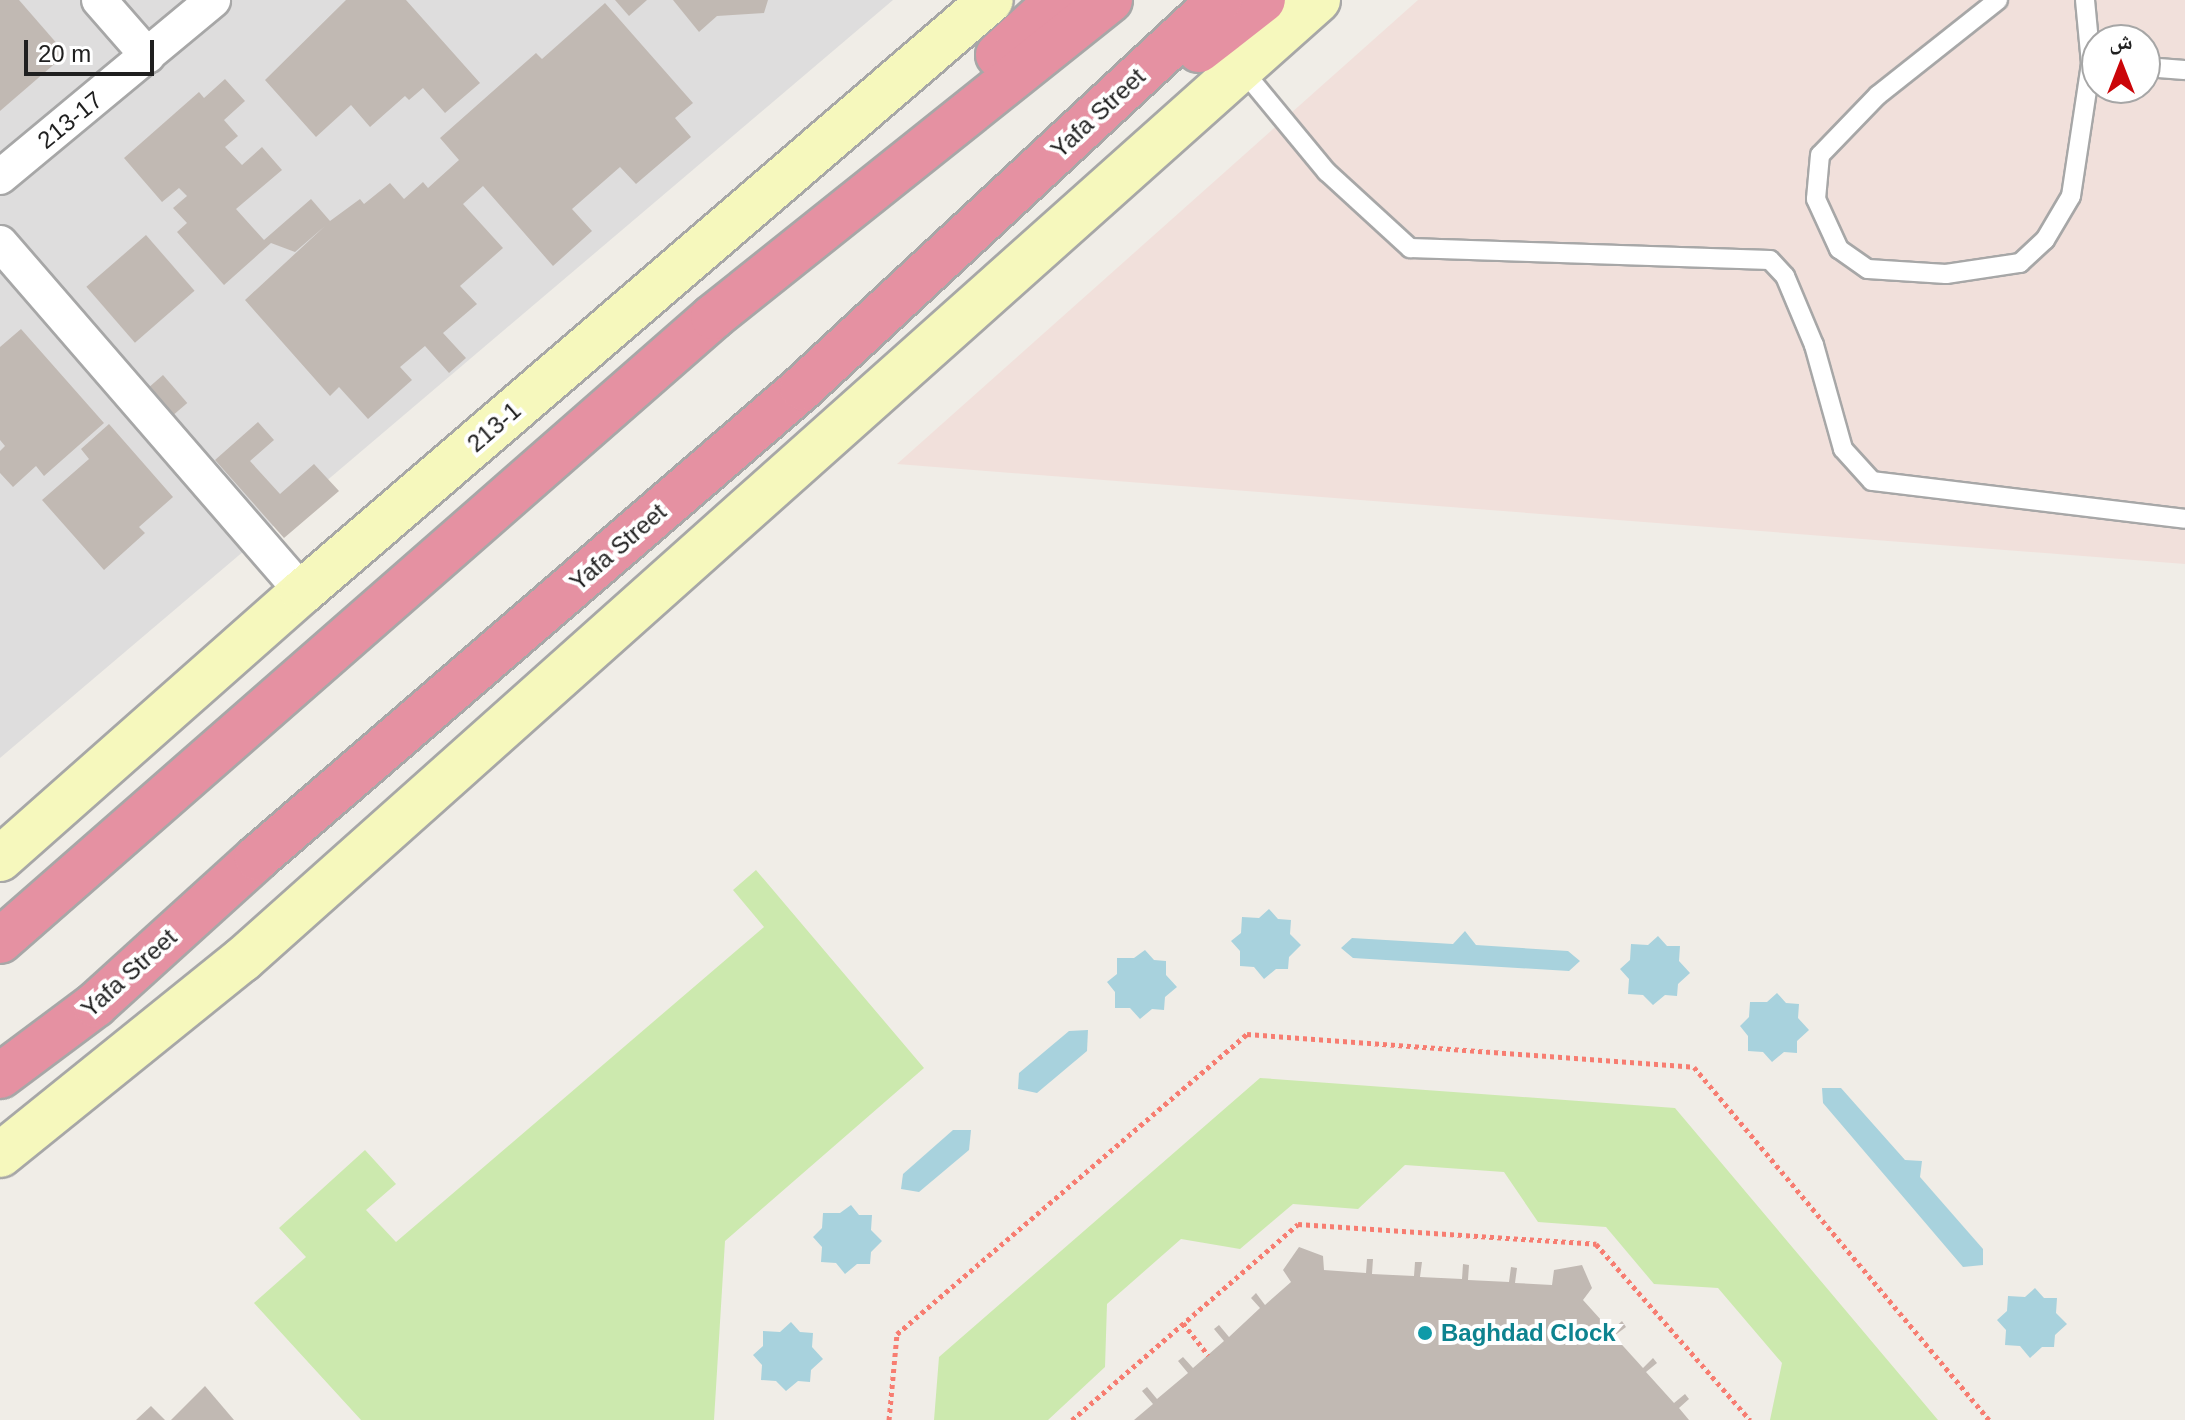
<!DOCTYPE html>
<html>
<head>
<meta charset="utf-8">
<style>
  body { margin:0 }
  #map { position:relative; width:2185px; height:1420px; overflow:hidden; background:#f0ede7; font-family:Helvetica,"Noto Naskh Arabic",sans-serif }
  div>[style] { position:absolute }
  [style*='--x'] { left:calc(var(--x)*1px); top:calc(var(--y)*1px); width:calc(var(--w)*1px); rotate:calc(var(--a)*1deg) }
  .residential>* { inset:0; background:#dedddd }
  .military>* { inset:0; background:#f1e0db }
  .grass>* { inset:0; background:#cce9ae }
  .water>* { inset:0; background:#a8d2dd }
  .building>* { inset:0; background:#c1b9b3; transform-origin:0 0 }
  .path>* { height:5px; margin-top:-2.5px; transform-origin:0; background:repeating-linear-gradient(90deg,#f77d71 0 4px,transparent 0 8px) }
  .roads { filter:drop-shadow(2px 0 #a7a7a7) drop-shadow(-2px 0 #a7a7a7) drop-shadow(0 2px #a7a7a7) drop-shadow(0 -2px #a7a7a7) }
  .service>* { height:18px; margin:-9px; padding:0 9px; transform-origin:9px; border-radius:9px; background:#fff }
  .minor>* { height:34px; margin:-17px; padding:0 17px; transform-origin:17px; border-radius:17px; background:#fff }
  .secondary>* { height:44px; margin:-22px; padding:0 22px; transform-origin:22px; border-radius:22px; background:#f6f8bd }
  .motorway>* { height:44px; margin:-22px; padding:0 22px; transform-origin:22px; border-radius:22px; background:#e591a2 }
  .dots>* { width:22px; height:22px; translate:-50% -50%; box-sizing:border-box; border:4px solid #fff; border-radius:50% }
  span { translate:-50% -50%; white-space:nowrap; text-align:center; line-height:1.15; -webkit-text-stroke:8px #fff; paint-order:stroke }
  .street-label { font-size:24px; color:#202020 }
  .culture-label { font-size:24px; color:#0d838f; font-weight:700 }
  .left { translate:0 -50%; text-align:left }
  .north { position:absolute; left:2081px; top:24px; width:80px; height:80px; box-sizing:border-box; background:#fff; border:2px solid #a6a6a6; border-radius:50%; rotate:0deg; font-size:22px; font-weight:700; line-height:32px; text-align:center; color:#202020 }
  .north::after { content:''; display:block; margin:auto; width:28px; height:36px; background:#cb0509; clip-path:polygon(50% 0,100% 100%,50% 72%,0 100%) }
  .scale { position:absolute; left:24px; top:40px; width:130px; height:36px; box-sizing:border-box; border:4px solid #202020; border-top:0; padding-left:10px; font-size:24px; line-height:28px; white-space:nowrap; color:#202020; -webkit-text-stroke:6px #fff; paint-order:stroke }
</style>
</head>
<body>
<div id="map">
  <div class="residential">
    <div style="clip-path:polygon(0 0,893px 0,0 758px)"></div>
  </div>
  <div class="military">
    <div style="clip-path:polygon(evenodd,1418px 0,2185px 0,2185px 564px,897px 464px,1418px 0,2097px 40px,2145px 40px,2145px 88px,2097px 88px,2097px 40px)"></div>
  </div>
  <div class="grass">
    <div style="clip-path:polygon(756px 870px,924px 1068px,725px 1241px,714px 1420px,361px 1420px,254px 1303px,306px 1257px,279px 1228px,365px 1150px,396px 1184px,366px 1210px,396px 1242px,764px 927px,733px 890px)"></div>
    <div style="clip-path:polygon(1260px 1078px,1675px 1108px,1938px 1420px,1770px 1420px,1782px 1363px,1718px 1288px,1654px 1284px,1606px 1227px,1538px 1222px,1504px 1172px,1405px 1165px,1358px 1209px,1293px 1204px,1240px 1249px,1181px 1239px,1107px 1304px,1105px 1367px,1048px 1420px,934px 1420px,939px 1357px)"></div>
  </div>
  <div class="water">
    <div style="clip-path:polygon(1269px 909px,1278px 919px,1291px 920px,1290px 934px,1301px 945px,1289px 957px,1288px 969px,1276px 969px,1264px 979px,1254px 967px,1240px 966px,1240px 951px,1231px 941px,1241px 933px,1242px 917px,1259px 918px)"></div>
    <div style="clip-path:polygon(1465px 931px,1476px 945px,1568px 951px,1580px 961px,1569px 971px,1353px 958px,1341px 948px,1352px 938px,1453px 944px)"></div>
    <div style="clip-path:polygon(1658px 936px,1667px 946px,1680px 946px,1679px 961px,1690px 973px,1678px 984px,1677px 996px,1665px 995px,1653px 1005px,1643px 995px,1628px 994px,1629px 979px,1620px 969px,1630px 960px,1631px 944px,1648px 945px)"></div>
    <div style="clip-path:polygon(1145px 950px,1154px 960px,1166px 961px,1166px 975px,1177px 987px,1165px 997px,1164px 1010px,1152px 1009px,1140px 1019px,1130px 1008px,1115px 1008px,1115px 992px,1107px 982px,1117px 974px,1117px 958px,1134px 958px)"></div>
    <div style="clip-path:polygon(1777px 993px,1786px 1003px,1799px 1004px,1798px 1018px,1809px 1030px,1797px 1041px,1797px 1053px,1784px 1052px,1772px 1062px,1763px 1052px,1748px 1051px,1748px 1036px,1740px 1026px,1749px 1017px,1750px 1002px,1767px 1002px)"></div>
    <div style="clip-path:polygon(1088px 1030px,1087px 1051px,1037px 1093px,1018px 1089px,1019px 1073px,1069px 1031px)"></div>
    <div style="clip-path:polygon(1822px 1088px,1841px 1088px,1905px 1160px,1922px 1161px,1920px 1177px,1983px 1249px,1983px 1265px,1963px 1267px,1823px 1103px)"></div>
    <div style="clip-path:polygon(953px 1130px,971px 1130px,969px 1150px,919px 1192px,901px 1189px,903px 1174px)"></div>
    <div style="clip-path:polygon(851px 1205px,859px 1215px,872px 1215px,871px 1230px,882px 1241px,871px 1252px,870px 1264px,857px 1264px,845px 1274px,836px 1263px,821px 1262px,822px 1247px,813px 1237px,822px 1228px,823px 1213px,840px 1213px)"></div>
    <div style="clip-path:polygon(2035px 1288px,2044px 1298px,2057px 1298px,2056px 1313px,2067px 1324px,2055px 1335px,2054px 1347px,2042px 1347px,2030px 1358px,2020px 1346px,2005px 1345px,2006px 1330px,1997px 1320px,2007px 1311px,2008px 1296px,2025px 1297px)"></div>
    <div style="clip-path:polygon(791px 1322px,800px 1332px,813px 1333px,812px 1347px,823px 1359px,811px 1370px,810px 1382px,798px 1381px,786px 1391px,776px 1381px,761px 1380px,762px 1365px,753px 1355px,763px 1346px,763px 1331px,780px 1332px)"></div>
  </div>
  <div class="building">
    <div style="clip-path:polygon(0 0,19px 0,66px 54px,0 111px)"></div>
    <div style="clip-path:polygon(346px 0,406px 0,480px 83px,445px 113px,423px 88px,409px 100px,405px 96px,370px 127px,351px 105px,316px 137px,265px 80px)"></div>
    <div style="clip-path:polygon(615px 0,647px 0,629px 16px)"></div>
    <div style="clip-path:polygon(673px 0,768px 0,764px 13px,717px 16px,699px 32px)"></div>
    <div style="clip-path:polygon(605px 3px,693px 103px,675px 118px,691px 137px,636px 184px,620px 167px,572px 209px,592px 231px,553px 266px,483px 186px,463px 204px,503px 248px,460px 286px,477px 304px,443px 333px,466px 358px,449px 373px,425px 346px,400px 367px,412px 380px,368px 419px,339px 387px,330px 396px,245px 300px,325px 226px,295px 252px,271px 243px,224px 285px,177px 232px,187px 223px,173px 208px,187px 196px,179px 188px,162px 202px,124px 158px,199px 92px,204px 98px,225px 79px,245px 101px,224px 120px,238px 136px,225px 147px,242px 165px,262px 147px,282px 170px,236px 209px,264px 240px,311px 199px,330px 221px,360px 199px,364px 204px,390px 183px,404px 199px,423px 182px,428px 188px,459px 160px,440px 138px,536px 53px,542px 59px)"></div>
    <div style="left:146px;top:235px;width:74px;height:79px;rotate:49deg"></div>
    <div style="clip-path:polygon(21px 329px,104px 423px,44px 476px,36px 466px,13px 487px,0 473px,0 451px,5px 446px,0 440px,0 347px)"></div>
    <div style="left:163px;top:375px;width:37px;height:22px;rotate:49deg"></div>
    <div style="clip-path:polygon(258px 422px,274px 440px,250px 461px,280px 494px,314px 464px,339px 491px,284px 538px,215px 460px)"></div>
    <div style="clip-path:polygon(109px 424px,173px 497px,139px 527px,145px 533px,104px 570px,42px 500px,89px 459px,81px 449px)"></div>
    <div style="clip-path:polygon(1299px 1247px,1323px 1256px,1324px 1270px,1366px 1273px,1367px 1259px,1373px 1259px,1372px 1274px,1414px 1276px,1415px 1262px,1422px 1262px,1420px 1277px,1462px 1279px,1463px 1264px,1469px 1265px,1468px 1280px,1509px 1282px,1511px 1267px,1517px 1268px,1515px 1283px,1552px 1285px,1554px 1270px,1582px 1265px,1592px 1288px,1583px 1300px,1611px 1331px,1622px 1321px,1626px 1327px,1614px 1336px,1643px 1368px,1653px 1358px,1657px 1363px,1646px 1372px,1674px 1403px,1685px 1394px,1689px 1399px,1679px 1408px,1689px 1420px,1134px 1420px,1153px 1404px,1142px 1391px,1147px 1387px,1157px 1399px,1188px 1373px,1178px 1361px,1183px 1357px,1193px 1368px,1224px 1341px,1214px 1329px,1219px 1325px,1229px 1337px,1260px 1308px,1251px 1298px,1256px 1293px,1265px 1305px,1291px 1282px,1283px 1270px)"></div>
    <div style="clip-path:polygon(205px 1386px,234px 1420px,171px 1420px)"></div>
    <div style="clip-path:polygon(151px 1406px,165px 1420px,136px 1420px)"></div>
  </div>
  <div class="path">
    <div style="--x:1183;--y:1323;--w:41;--a:52"></div>
    <div style="--x:889;--y:1420;--w:86;--a:-84.7"></div>
    <div style="--x:897;--y:1334;--w:461;--a:-40.6"></div>
    <div style="--x:1247;--y:1034;--w:448;--a:4.2"></div>
    <div style="--x:1694;--y:1067;--w:460;--a:50.1"></div>
    <div style="--x:1072;--y:1420;--w:299;--a:-40.9"></div>
    <div style="--x:1298;--y:1224;--w:299;--a:3.8"></div>
    <div style="--x:1596;--y:1244;--w:234;--a:48.8"></div>
  </div>
  <div class="roads">
    <div class="service">
      <div style="--x:1998;--y:0;--w:153;--a:141.6"></div>
      <div style="--x:1878;--y:95;--w:83;--a:134"></div>
      <div style="--x:1820;--y:155;--w:44;--a:95.2"></div>
      <div style="--x:1816;--y:199;--w:55;--a:65.3"></div>
      <div style="--x:1839;--y:249;--w:35;--a:35"></div>
      <div style="--x:1868;--y:269;--w:78;--a:3.7"></div>
      <div style="--x:1946;--y:274;--w:75;--a:-8.5"></div>
      <div style="--x:2020;--y:263;--w:34;--a:-43"></div>
      <div style="--x:2045;--y:240;--w:51;--a:-59.4"></div>
      <div style="--x:2071;--y:196;--w:134;--a:-81.4"></div>
      <div style="--x:2085;--y:0;--w:64;--a:84.6"></div>
      <div style="--x:2091;--y:64;--w:6;--a:0"></div>
      <div style="--x:1240;--y:67;--w:136;--a:50.4"></div>
      <div style="--x:1327;--y:172;--w:113;--a:42.5"></div>
      <div style="--x:1410;--y:248;--w:360;--a:1.9"></div>
      <div style="--x:1770;--y:260;--w:22;--a:47"></div>
      <div style="--x:1785;--y:276;--w:75;--a:67.2"></div>
      <div style="--x:1814;--y:345;--w:108;--a:74.4"></div>
      <div style="--x:1843;--y:449;--w:43;--a:47.8"></div>
      <div style="--x:1872;--y:481;--w:315;--a:6.9"></div>
      <div style="--x:2145;--y:67;--w:40;--a:4.3"></div>
    </div>
    <div class="minor">
      <div style="--x:99;--y:0;--w:74;--a:48.8"></div>
      <div style="--x:0;--y:177;--w:277;--a:-39.7"></div>
      <div style="--x:0;--y:243;--w:462;--a:49.1"></div>
    </div>
    <div class="secondary">
      <div style="--x:0;--y:859;--w:403;--a:-41.5"></div>
      <div style="--x:302;--y:592;--w:908;--a:-40.67"></div>
      <div style="--x:0;--y:1155;--w:311;--a:-38.9"></div>
      <div style="--x:242;--y:960;--w:1442;--a:-41.74"></div>
    </div>
    <div class="motorway">
      <div style="--x:1199;--y:50;--w:81;--a:-38"></div>
      <div style="--x:998;--y:55;--w:81;--a:-42.5"></div>
      <div style="--x:0;--y:941;--w:947;--a:-41.19"></div>
      <div style="--x:713;--y:317;--w:508;--a:-38.61"></div>
      <div style="--x:0;--y:1076;--w:119;--a:-36.8"></div>
      <div style="--x:95;--y:1005;--w:219;--a:-42.2"></div>
      <div style="--x:257;--y:858;--w:720;--a:-40.77"></div>
      <div style="--x:802;--y:388;--w:570;--a:-42.87"></div>
    </div>
  </div>
  <div class="dots">
    <div style="left:1425px;top:1333px;background:#0f9aa8"></div>
  </div>
  <div class="street-label">
    <span style="left:1098px;top:113px;rotate:-43deg">Yafa Street</span>
    <span style="left:70px;top:120px;rotate:-39deg">213-17</span>
    <span style="left:494px;top:427px;rotate:-41deg">213-1</span>
    <span style="left:618px;top:547px;rotate:-41deg">Yafa Street</span>
    <span style="left:129px;top:973px;rotate:-42deg">Yafa Street</span>
  </div>
  <div class="culture-label">
    <span class="left" style="left:1441px;top:1333px">Baghdad Clock</span>
  </div>
  <div class="north">ش</div>
  <div class="scale">20 m</div>
</div>
</body>
</html>
